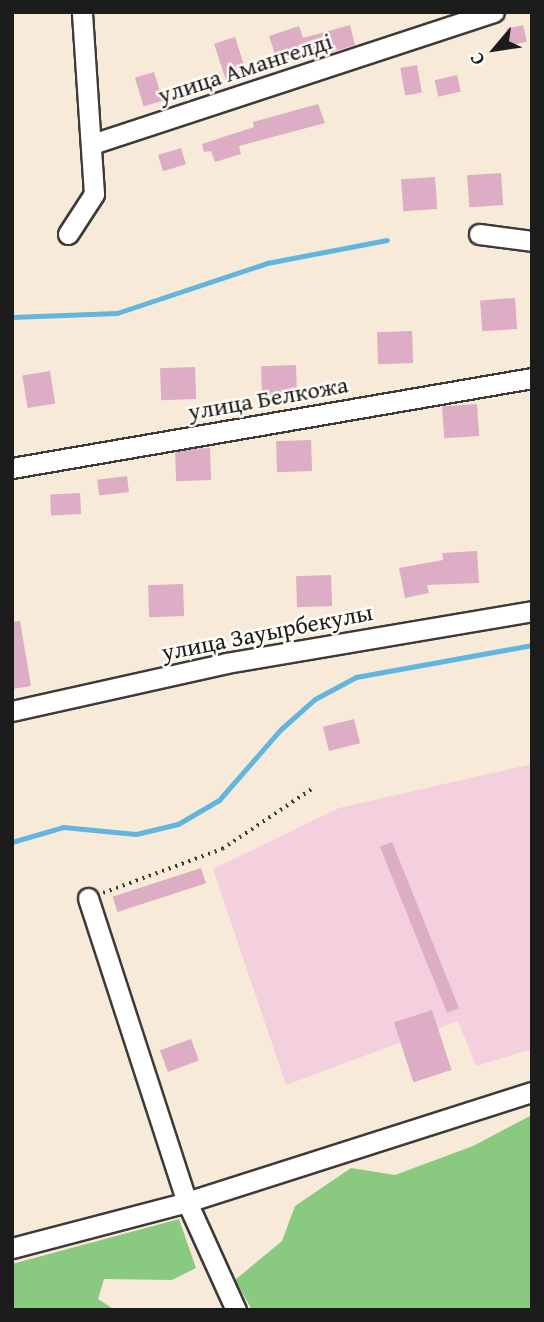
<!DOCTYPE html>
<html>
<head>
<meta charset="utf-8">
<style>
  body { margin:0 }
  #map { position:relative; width:544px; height:1322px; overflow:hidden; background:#f8ead9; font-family:"Gentium Book Plus",serif }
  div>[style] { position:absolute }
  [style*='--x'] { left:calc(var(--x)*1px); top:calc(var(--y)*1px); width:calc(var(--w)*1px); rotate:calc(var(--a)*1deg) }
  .built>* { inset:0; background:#f4cfdd }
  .green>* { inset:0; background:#89c980 }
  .stream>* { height:5px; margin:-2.5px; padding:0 2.5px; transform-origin:2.5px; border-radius:2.5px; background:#62b5de }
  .building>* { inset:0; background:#dcadc4; transform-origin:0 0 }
  .path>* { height:3.5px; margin-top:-1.75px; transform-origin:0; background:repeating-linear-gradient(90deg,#3d3b38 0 2px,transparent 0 7px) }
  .roads { filter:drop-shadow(2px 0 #3d3b38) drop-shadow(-2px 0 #3d3b38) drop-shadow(0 2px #3d3b38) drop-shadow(0 -2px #3d3b38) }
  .street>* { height:19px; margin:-9.5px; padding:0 9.5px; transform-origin:9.5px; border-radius:9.5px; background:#fff }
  span { translate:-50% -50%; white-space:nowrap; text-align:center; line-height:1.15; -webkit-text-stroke:5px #fdfcf7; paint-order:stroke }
  .street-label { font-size:24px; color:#1c1c1c }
  .frame { position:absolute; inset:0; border:14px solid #1c1c1c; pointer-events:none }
  .north { position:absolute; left:460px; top:14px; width:70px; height:70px; -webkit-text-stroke:5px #fdfcf7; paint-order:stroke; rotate:241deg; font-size:19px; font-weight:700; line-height:28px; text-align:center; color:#1c1c1c }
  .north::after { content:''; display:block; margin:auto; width:24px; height:32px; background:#1c1c1c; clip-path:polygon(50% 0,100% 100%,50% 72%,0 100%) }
</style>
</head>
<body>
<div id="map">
  <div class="built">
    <div style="clip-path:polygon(532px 764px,532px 1049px,476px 1066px,458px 1021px,286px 1085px,213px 869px,339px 808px)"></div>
  </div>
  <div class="green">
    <div style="clip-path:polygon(532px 1115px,532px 1310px,252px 1310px,235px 1280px,282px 1241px,295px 1206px,351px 1168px,395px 1175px,473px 1146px)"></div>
    <div style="clip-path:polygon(179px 1219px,196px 1268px,172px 1280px,104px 1279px,98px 1299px,115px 1310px,12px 1310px,12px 1264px)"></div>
  </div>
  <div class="stream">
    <div style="--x:12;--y:317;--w:105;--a:-2.2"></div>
    <div style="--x:117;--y:313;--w:158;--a:-18.4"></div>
    <div style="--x:267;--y:263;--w:122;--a:-10.9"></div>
    <div style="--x:12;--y:842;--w:53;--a:-16.4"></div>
    <div style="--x:63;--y:827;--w:73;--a:5.5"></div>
    <div style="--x:136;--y:834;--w:43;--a:-13.4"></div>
    <div style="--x:178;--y:824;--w:48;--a:-30.3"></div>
    <div style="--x:219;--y:800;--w:94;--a:-48.9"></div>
    <div style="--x:281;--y:729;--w:45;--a:-41.4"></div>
    <div style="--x:315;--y:699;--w:47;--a:-28.2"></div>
    <div style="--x:356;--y:677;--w:179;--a:-10.3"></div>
  </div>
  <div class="building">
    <div style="clip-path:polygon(350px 25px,355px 45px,332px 52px,330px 46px,278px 63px,269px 36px,299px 26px,303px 38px)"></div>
    <div style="left:523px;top:25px;width:17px;height:17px;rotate:77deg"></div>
    <div style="left:235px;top:37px;width:41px;height:22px;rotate:72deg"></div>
    <div style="left:417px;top:65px;width:28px;height:17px;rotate:80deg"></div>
    <div style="left:154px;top:72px;width:30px;height:20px;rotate:73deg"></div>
    <div style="left:457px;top:75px;width:17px;height:23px;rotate:77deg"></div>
    <div style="clip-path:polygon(318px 104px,325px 123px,239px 146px,241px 154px,215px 162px,211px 151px,204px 152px,202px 144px,254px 127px,253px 122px)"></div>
    <div style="left:181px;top:148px;width:17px;height:24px;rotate:73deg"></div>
    <div style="left:501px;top:173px;width:32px;height:34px;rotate:86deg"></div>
    <div style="left:435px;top:177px;width:32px;height:34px;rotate:86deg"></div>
    <div style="left:515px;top:298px;width:31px;height:35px;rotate:86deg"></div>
    <div style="left:412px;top:331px;width:32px;height:35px;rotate:88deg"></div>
    <div style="left:296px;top:365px;width:32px;height:35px;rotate:88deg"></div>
    <div style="left:195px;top:367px;width:32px;height:35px;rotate:88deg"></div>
    <div style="left:50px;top:371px;width:33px;height:28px;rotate:81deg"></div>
    <div style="left:477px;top:404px;width:32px;height:35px;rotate:86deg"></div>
    <div style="left:311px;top:440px;width:31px;height:35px;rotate:88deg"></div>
    <div style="left:210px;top:448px;width:32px;height:35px;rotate:88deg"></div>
    <div style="left:127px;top:476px;width:16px;height:30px;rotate:83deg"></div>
    <div style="left:80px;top:493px;width:21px;height:30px;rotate:87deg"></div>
    <div style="clip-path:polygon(477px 551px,479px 583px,427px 585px,429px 593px,405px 598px,399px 568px,443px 560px,442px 553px)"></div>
    <div style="left:331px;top:575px;width:31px;height:35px;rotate:88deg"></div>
    <div style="left:183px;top:584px;width:32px;height:35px;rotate:88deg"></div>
    <div style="clip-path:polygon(20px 621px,31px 686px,12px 689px,12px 622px)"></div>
    <div style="left:354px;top:719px;width:25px;height:32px;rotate:76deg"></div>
    <div style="left:392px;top:842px;width:179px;height:13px;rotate:68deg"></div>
    <div style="left:201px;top:868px;width:16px;height:93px;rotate:72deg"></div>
    <div style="left:432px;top:1010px;width:63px;height:40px;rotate:72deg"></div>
    <div style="left:191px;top:1039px;width:23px;height:33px;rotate:70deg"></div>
  </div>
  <div class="path">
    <div style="--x:103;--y:893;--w:127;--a:-20.3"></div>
    <div style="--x:222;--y:849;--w:110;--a:-33.8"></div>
  </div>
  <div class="roads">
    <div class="street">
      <div style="--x:92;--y:144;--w:423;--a:-18.2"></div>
      <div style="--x:68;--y:234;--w:48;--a:-57"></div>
      <div style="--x:94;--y:194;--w:182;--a:-93.8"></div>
      <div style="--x:479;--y:234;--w:53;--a:7.5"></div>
      <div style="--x:12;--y:468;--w:528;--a:-9.82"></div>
      <div style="--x:12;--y:711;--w:219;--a:-12.6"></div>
      <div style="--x:226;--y:663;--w:310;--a:-9.6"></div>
      <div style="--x:88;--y:898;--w:320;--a:72"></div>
      <div style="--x:187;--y:1202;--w:119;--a:65.6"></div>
      <div style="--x:12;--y:1248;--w:181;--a:-14.7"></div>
      <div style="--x:187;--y:1202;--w:362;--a:-17.7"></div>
    </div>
  </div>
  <div class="street-label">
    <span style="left:245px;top:68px;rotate:-18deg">улица Амангелді</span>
    <span style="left:268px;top:398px;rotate:-10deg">улица Белкожа</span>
    <span style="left:267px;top:632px;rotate:-11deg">улица Зауырбекулы</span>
  </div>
  <div class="frame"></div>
  <div class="north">С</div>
</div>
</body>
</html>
